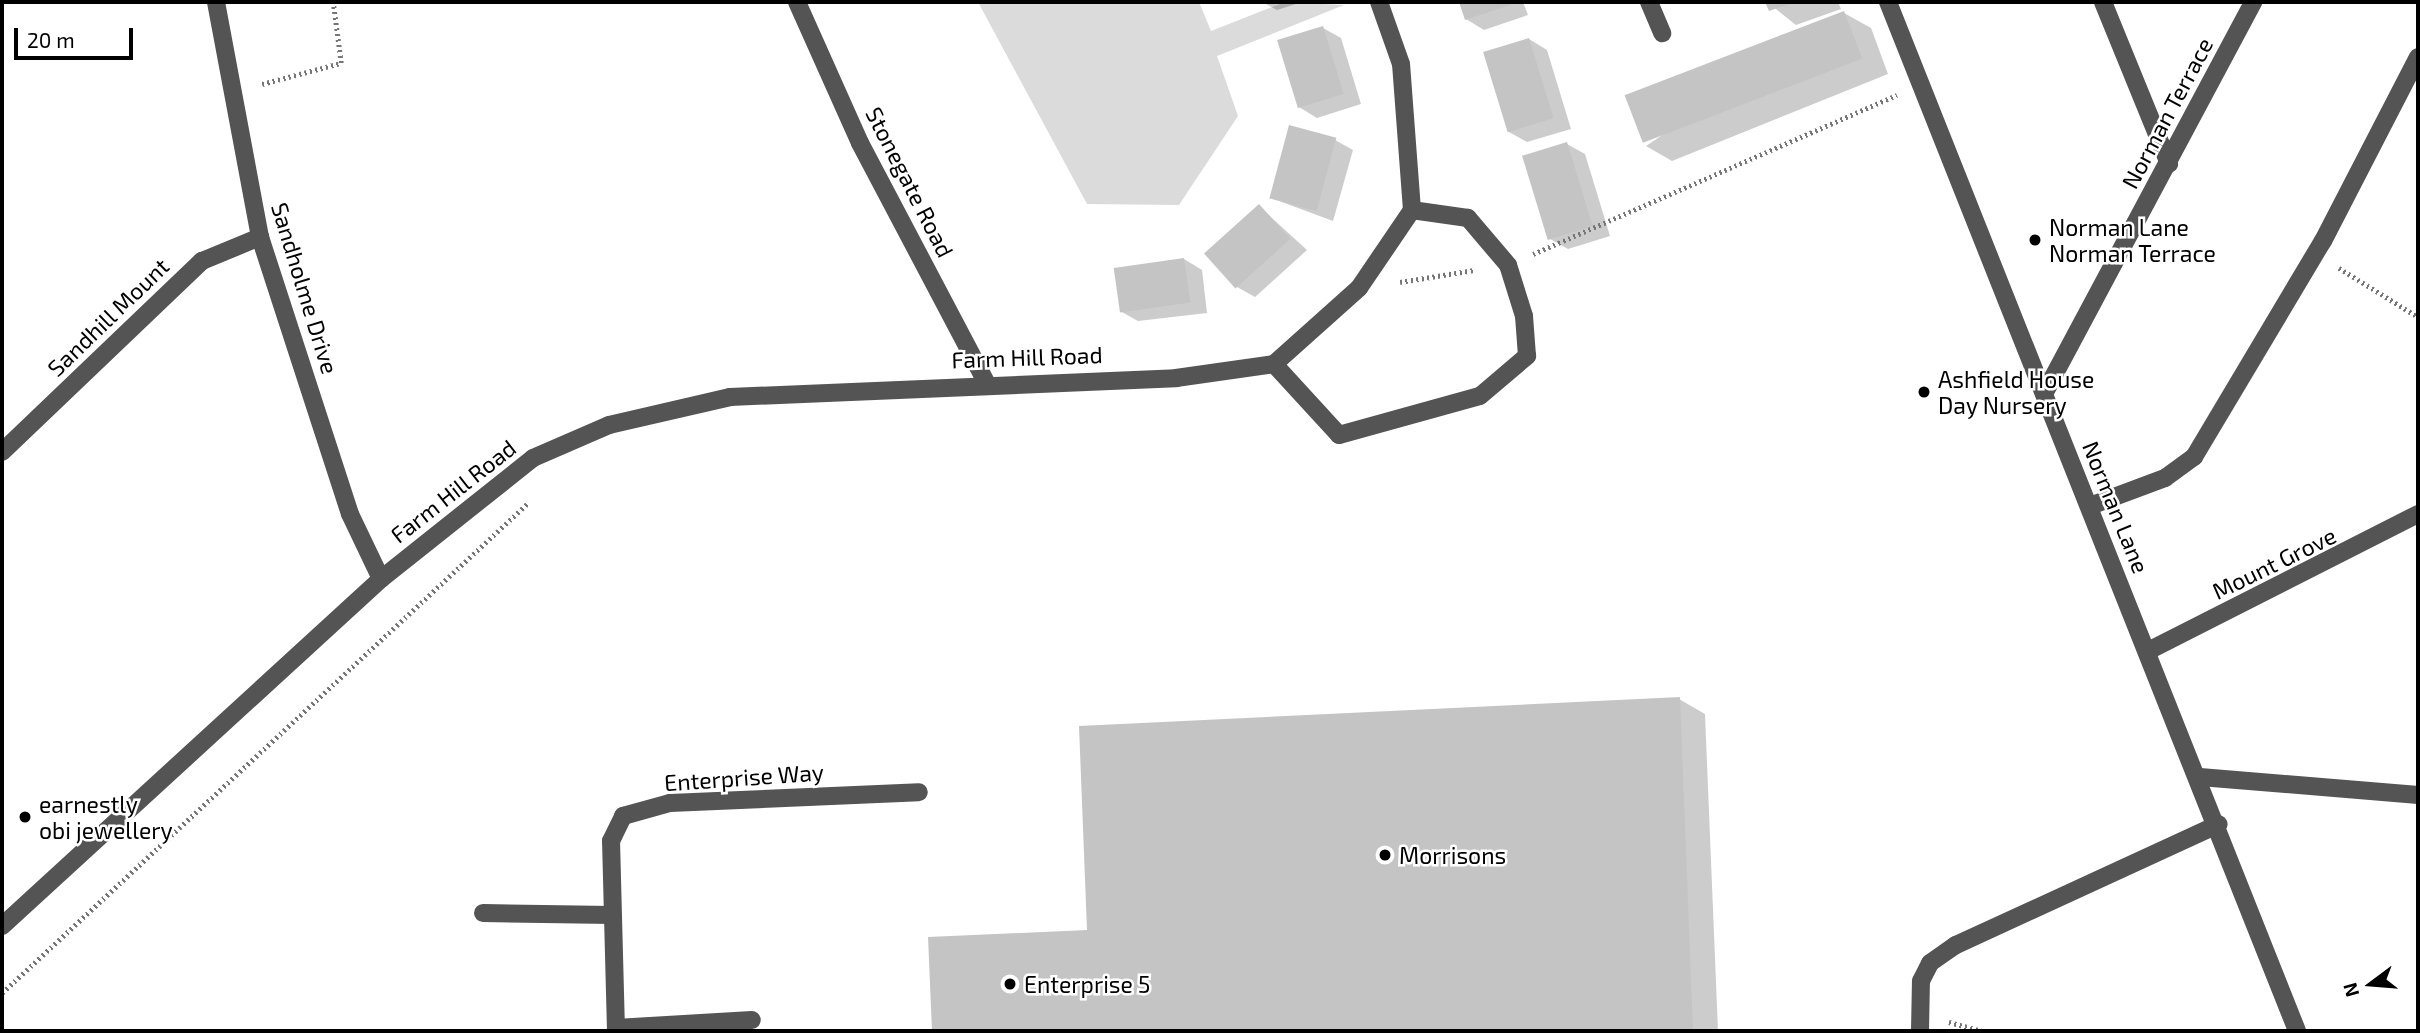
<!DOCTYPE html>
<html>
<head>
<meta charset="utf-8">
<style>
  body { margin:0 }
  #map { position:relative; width:2420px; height:1033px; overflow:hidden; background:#fff; font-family:"Exo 2",sans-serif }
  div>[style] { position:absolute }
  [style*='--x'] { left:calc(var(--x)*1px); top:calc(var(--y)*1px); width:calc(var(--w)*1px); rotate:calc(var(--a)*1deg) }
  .green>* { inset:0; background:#dbdbdb }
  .shadow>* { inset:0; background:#0003 }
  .building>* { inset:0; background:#c4c4c4; transform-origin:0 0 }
  .path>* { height:4.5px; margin-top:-2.25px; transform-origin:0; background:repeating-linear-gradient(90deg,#767676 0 2px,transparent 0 5.5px) }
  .minor>* { height:18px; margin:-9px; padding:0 9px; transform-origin:9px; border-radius:9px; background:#545454 }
  .dots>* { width:19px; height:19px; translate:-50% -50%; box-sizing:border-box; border:4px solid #fff; border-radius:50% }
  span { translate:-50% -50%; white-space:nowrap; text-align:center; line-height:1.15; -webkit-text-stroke:5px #fff; paint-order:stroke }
  .street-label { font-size:23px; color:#000 }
  .poi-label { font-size:23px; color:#000 }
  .left { translate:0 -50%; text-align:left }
  .frame { position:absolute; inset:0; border:4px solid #000; pointer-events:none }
  .north { position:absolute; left:2336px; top:949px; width:70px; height:70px; -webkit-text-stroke:5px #fff; paint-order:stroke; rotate:254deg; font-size:19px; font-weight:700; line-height:28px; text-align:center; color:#000 }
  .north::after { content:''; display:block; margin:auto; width:24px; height:32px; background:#000; clip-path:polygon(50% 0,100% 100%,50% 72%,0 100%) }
  .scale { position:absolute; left:14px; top:28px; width:119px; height:32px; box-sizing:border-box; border:4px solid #000; border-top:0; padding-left:9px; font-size:21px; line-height:24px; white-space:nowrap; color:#000; -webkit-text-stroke:5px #fff; paint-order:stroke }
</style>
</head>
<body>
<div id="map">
  <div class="green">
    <div style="clip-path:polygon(978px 2px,1199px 2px,1211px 31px,1285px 2px,1344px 5px,1217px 56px,1238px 116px,1179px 205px,1087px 204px)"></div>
  </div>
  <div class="shadow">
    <div style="clip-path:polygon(1262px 2px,1302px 2px,1277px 10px)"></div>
    <div style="clip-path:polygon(1461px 2px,1523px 2px,1528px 15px,1484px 30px,1466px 19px)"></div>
    <div style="clip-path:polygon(1767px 2px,1838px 2px,1841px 9px,1796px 25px)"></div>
    <div style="clip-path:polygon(1844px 13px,1871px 28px,1888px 74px,1672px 161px,1646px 146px)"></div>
    <div style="clip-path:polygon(1323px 28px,1341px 38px,1361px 104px,1317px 118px,1299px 107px)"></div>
    <div style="clip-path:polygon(1529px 39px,1547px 50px,1571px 129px,1527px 142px,1509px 132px)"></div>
    <div style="clip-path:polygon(1335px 140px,1353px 150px,1333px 221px,1271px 198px)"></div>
    <div style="clip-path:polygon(1567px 144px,1585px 154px,1610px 236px,1568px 249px,1550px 239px)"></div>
    <div style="clip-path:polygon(1260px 207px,1307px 250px,1255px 297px,1237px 287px)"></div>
    <div style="clip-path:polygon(1184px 259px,1202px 270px,1207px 313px,1138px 321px,1120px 311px)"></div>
    <div style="clip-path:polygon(1679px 699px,1705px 714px,1718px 1031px,934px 1031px,930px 938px,1089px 931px)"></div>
  </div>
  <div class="building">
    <div style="clip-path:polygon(1459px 2px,1509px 2px,1510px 5px,1465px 20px)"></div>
    <div style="clip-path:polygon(1765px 2px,1795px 2px,1769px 11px)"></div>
    <div style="left:1844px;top:11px;width:51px;height:235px;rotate:69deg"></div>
    <div style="left:1323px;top:26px;width:71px;height:48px;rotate:73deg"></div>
    <div style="left:1529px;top:38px;width:84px;height:48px;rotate:73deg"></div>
    <div style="left:1289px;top:125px;width:49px;height:76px;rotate:15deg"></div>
    <div style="left:1567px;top:142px;width:88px;height:47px;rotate:73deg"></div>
    <div style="left:1259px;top:204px;width:47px;height:74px;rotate:48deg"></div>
    <div style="left:1184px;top:258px;width:45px;height:71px;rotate:82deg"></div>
    <div style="clip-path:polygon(1680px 697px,1693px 1031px,932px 1031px,928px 937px,1087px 930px,1079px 726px)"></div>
  </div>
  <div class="path">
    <div style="--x:262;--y:84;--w:82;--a:-14.9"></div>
    <div style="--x:341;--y:63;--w:62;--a:-97.5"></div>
    <div style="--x:1533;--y:254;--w:397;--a:-23.6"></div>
    <div style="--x:2339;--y:268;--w:93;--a:31.8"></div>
    <div style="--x:1400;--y:282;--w:75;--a:-9.2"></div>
    <div style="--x:2;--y:993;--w:720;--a:-42.97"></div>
    <div style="--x:1949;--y:1022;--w:35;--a:15"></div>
  </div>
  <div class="minor">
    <div style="--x:216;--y:2;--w:239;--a:79.4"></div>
    <div style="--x:260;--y:237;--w:291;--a:72"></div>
    <div style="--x:350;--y:514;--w:72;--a:64.5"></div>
    <div style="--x:797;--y:2;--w:154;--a:65.9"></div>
    <div style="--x:860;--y:143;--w:270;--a:62.2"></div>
    <div style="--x:1649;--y:2;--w:34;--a:67"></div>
    <div style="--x:1888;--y:2;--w:1107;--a:68.32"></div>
    <div style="--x:2103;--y:2;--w:175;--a:67.8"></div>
    <div style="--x:1274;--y:364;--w:96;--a:47.5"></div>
    <div style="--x:1339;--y:435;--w:146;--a:-15.5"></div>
    <div style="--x:1480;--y:396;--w:62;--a:-40.4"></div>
    <div style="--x:1527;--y:356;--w:40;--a:-94.3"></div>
    <div style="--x:1524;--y:316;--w:53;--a:-107.4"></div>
    <div style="--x:1508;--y:265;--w:62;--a:-130.4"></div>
    <div style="--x:1468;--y:218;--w:57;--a:-171.9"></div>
    <div style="--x:2044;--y:394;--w:444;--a:-61.9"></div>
    <div style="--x:2;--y:452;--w:277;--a:-43.7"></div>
    <div style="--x:202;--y:261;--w:63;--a:-22.5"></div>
    <div style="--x:2090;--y:506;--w:80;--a:-20.5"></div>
    <div style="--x:2165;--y:478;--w:36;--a:-36"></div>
    <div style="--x:2194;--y:457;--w:252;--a:-59.2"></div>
    <div style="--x:2323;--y:241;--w:207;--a:-62.7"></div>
    <div style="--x:2148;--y:651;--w:303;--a:-26.9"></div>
    <div style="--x:2200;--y:777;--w:219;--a:4.7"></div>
    <div style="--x:483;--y:913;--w:129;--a:0.9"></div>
    <div style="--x:2;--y:926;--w:514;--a:-42.48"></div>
    <div style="--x:381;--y:579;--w:194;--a:-38.5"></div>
    <div style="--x:533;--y:458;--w:83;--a:-23.5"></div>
    <div style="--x:609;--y:425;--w:124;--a:-13"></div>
    <div style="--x:730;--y:397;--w:446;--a:-2.4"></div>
    <div style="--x:1176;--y:378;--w:99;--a:-8.1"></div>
    <div style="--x:1274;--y:364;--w:114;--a:-41.8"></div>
    <div style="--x:1359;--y:288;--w:94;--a:-55.8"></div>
    <div style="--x:1412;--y:210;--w:146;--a:-94.3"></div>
    <div style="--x:1401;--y:64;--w:66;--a:-109.5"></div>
    <div style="--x:616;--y:1028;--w:136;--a:-3.4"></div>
    <div style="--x:616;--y:1031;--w:190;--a:-91.5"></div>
    <div style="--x:611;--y:841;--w:28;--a:-64"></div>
    <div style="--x:623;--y:816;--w:49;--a:-15.5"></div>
    <div style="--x:670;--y:803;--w:249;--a:-2.5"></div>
    <div style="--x:1920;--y:1031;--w:50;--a:-88.9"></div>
    <div style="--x:1921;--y:981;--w:20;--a:-63"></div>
    <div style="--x:1930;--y:963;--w:32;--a:-35"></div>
    <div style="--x:1956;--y:945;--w:289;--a:-24.7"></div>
  </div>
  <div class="dots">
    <div style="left:2035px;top:240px;background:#000"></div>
    <div style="left:1924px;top:392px;background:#000"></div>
    <div style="left:25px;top:817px;background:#000"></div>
    <div style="left:1385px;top:855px;background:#000"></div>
    <div style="left:1010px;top:984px;background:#000"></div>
  </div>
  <div class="street-label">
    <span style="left:2167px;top:113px;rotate:-62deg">Norman Terrace</span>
    <span style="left:910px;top:182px;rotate:63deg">Stonegate Road</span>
    <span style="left:305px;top:288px;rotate:73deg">Sandholme Drive</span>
    <span style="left:108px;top:317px;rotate:-44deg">Sandhill Mount</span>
    <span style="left:1027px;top:357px;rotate:-2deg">Farm Hill Road</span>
    <span style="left:453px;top:491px;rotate:-38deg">Farm Hill Road</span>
    <span style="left:2116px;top:507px;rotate:68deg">Norman Lane</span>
    <span style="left:2274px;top:563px;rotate:-26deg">Mount Grove</span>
    <span style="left:744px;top:777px;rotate:-4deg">Enterprise Way</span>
  </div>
  <div class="poi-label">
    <span class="left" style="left:2049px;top:240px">Norman Lane<br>Norman Terrace</span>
    <span class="left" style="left:1938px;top:392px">Ashfield House<br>Day Nursery</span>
    <span class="left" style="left:39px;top:817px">earnestly<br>obi jewellery</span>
    <span class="left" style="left:1399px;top:855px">Morrisons</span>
    <span class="left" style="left:1024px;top:984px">Enterprise 5</span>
  </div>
  <div class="frame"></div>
  <div class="north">N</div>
  <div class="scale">20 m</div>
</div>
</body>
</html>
